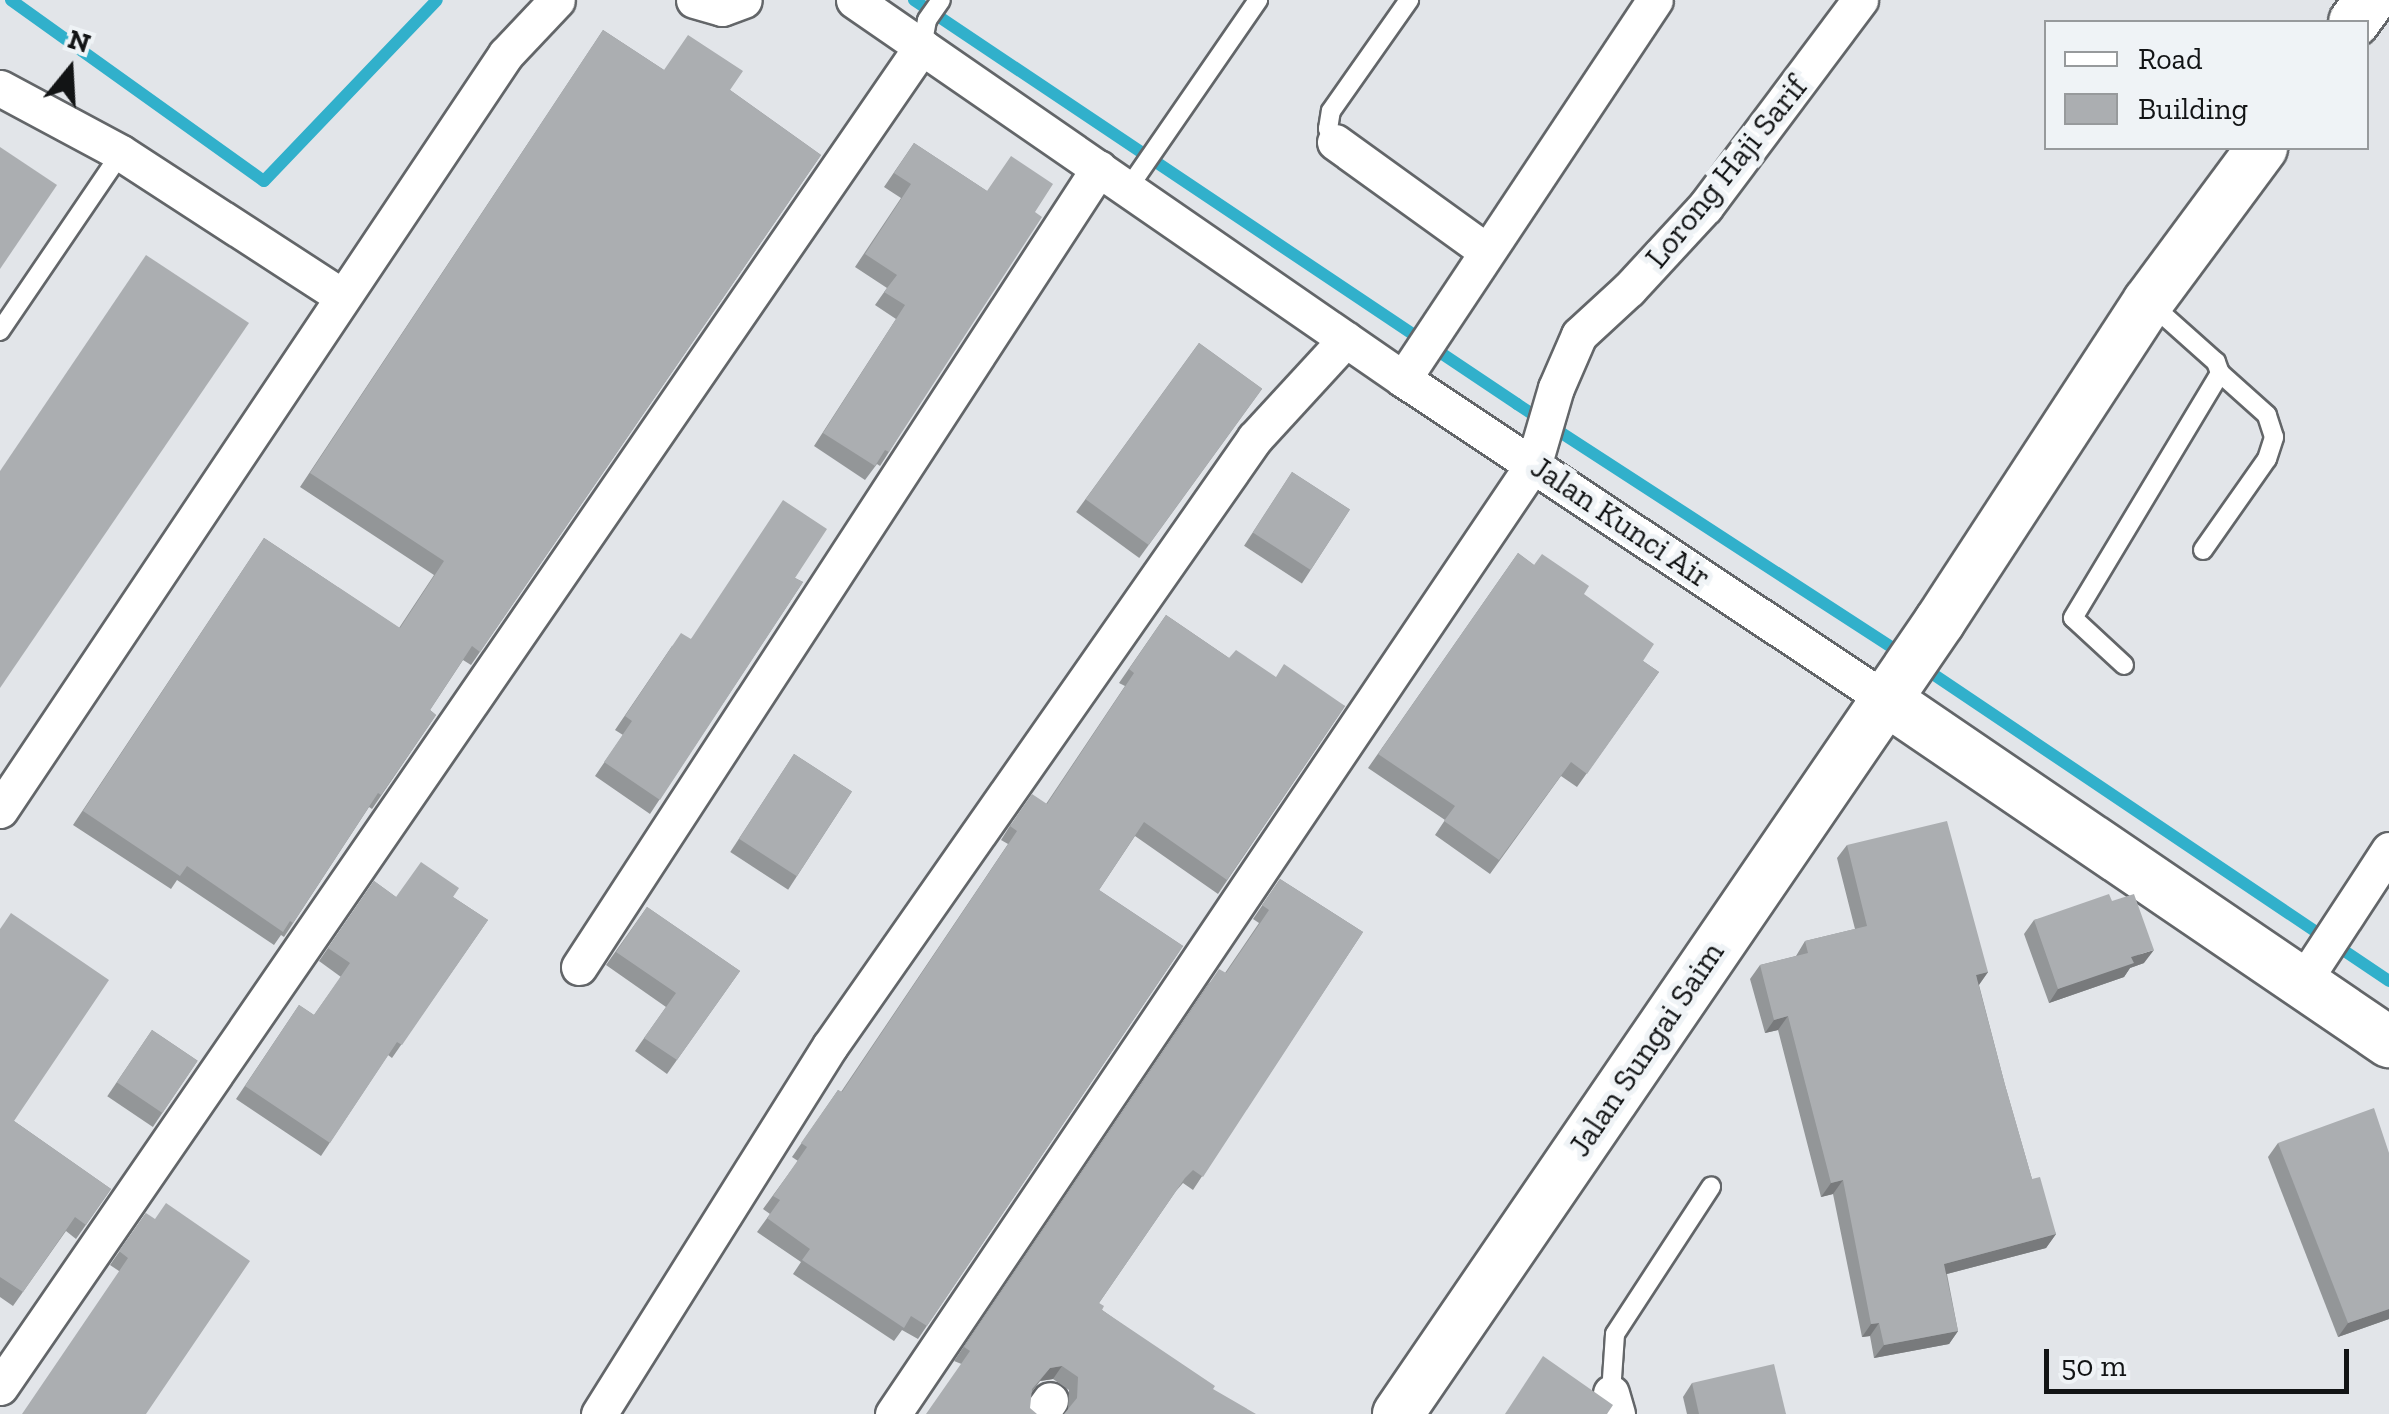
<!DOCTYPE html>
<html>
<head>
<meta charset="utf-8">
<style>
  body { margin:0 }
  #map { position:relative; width:2389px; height:1414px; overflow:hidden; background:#e2e5e9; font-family:"Zilla Slab",serif }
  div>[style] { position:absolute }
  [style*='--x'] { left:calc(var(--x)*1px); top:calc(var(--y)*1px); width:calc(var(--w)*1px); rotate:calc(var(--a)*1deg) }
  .stream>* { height:12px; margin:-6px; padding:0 6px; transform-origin:6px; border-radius:6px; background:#31b0cb }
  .roads { filter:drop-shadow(2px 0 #636669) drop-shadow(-2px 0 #636669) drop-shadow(0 2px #636669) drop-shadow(0 -2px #636669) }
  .lane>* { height:18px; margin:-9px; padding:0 9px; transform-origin:9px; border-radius:9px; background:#fff }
  .street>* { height:35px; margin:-17.5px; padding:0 17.5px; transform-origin:17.5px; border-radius:17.5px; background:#fff }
  .secondary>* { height:50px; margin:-25px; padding:0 25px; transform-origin:25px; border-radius:25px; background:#fff }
  .wall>* { inset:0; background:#939698; transform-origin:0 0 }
  .shaded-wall>* { inset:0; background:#787a7c }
  .building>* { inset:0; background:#abaeb1; transform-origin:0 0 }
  span { translate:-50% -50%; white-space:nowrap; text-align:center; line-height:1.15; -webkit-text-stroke:10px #eff3f6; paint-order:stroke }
  .street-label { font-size:32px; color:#121415 }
  .legend { position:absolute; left:2044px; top:20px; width:325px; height:130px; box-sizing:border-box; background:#eff3f6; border:2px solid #979a9c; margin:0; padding:12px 18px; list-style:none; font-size:30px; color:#121415 }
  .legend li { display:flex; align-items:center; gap:20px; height:50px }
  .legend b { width:50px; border:2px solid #979a9c }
  .north { position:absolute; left:20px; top:20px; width:100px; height:100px; -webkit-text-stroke:8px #eff3f6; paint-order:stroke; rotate:18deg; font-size:28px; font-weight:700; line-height:40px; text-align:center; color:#121415 }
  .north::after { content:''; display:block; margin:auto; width:35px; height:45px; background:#121415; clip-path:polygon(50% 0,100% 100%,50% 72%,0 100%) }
  .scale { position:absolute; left:2044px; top:1349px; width:305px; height:45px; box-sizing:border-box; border:5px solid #121415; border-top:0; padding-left:12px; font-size:30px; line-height:35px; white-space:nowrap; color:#121415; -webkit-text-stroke:8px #eff3f6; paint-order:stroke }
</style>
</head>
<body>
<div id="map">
  <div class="stream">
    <div style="--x:11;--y:0;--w:311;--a:35.6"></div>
    <div style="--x:264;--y:181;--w:250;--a:-46.3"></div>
    <div style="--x:914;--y:0;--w:726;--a:33.82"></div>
    <div style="--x:1517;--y:404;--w:461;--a:33"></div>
    <div style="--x:1921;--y:666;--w:564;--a:33.94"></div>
  </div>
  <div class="roads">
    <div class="lane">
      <div style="--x:922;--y:46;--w:26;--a:-79"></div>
      <div style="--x:927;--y:20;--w:24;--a:-55"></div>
      <div style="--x:1335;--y:142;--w:15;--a:-118"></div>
      <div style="--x:1328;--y:129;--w:18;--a:-81"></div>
      <div style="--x:1331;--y:111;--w:136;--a:-54.9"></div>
      <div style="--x:1127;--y:190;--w:231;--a:-55.4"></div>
      <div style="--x:0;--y:331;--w:215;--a:-55.8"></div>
      <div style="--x:2203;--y:550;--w:111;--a:-54.9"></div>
      <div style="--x:2267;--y:459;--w:23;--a:-72"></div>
      <div style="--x:2274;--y:437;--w:23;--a:-108"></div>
      <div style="--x:2267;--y:415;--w:63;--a:-138.2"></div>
      <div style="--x:2124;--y:665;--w:69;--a:-137.3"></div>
      <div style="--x:2073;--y:618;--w:286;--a:-59"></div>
      <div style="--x:2220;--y:373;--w:12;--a:-110"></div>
      <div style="--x:2216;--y:362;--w:86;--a:-138.3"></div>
      <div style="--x:1611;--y:1393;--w:59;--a:-86.1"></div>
      <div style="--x:1615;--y:1334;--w:176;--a:-56.9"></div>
    </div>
    <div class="street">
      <div style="--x:694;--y:0;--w:29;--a:16"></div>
      <div style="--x:722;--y:8;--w:23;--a:-20"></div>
      <div style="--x:854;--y:0;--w:667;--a:34.62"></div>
      <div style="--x:1403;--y:379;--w:579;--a:33.58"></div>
      <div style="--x:0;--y:88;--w:137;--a:28.2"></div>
      <div style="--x:121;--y:153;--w:262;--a:33"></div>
      <div style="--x:1335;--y:142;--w:186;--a:35.8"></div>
      <div style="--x:1403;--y:379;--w:455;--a:-56.4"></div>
      <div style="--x:0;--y:810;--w:910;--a:-56.21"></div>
      <div style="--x:506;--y:54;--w:74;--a:-46.6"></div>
      <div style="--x:579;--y:967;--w:953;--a:-56.94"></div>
      <div style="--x:2302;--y:983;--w:159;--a:-56.8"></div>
      <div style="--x:0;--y:1387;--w:1627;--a:-55.49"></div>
      <div style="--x:1611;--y:1393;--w:22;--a:74"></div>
      <div style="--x:599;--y:1414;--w:434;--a:-57.9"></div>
      <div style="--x:830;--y:1046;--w:742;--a:-55.05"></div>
      <div style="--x:1255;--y:438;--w:134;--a:-47.4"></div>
      <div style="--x:893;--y:1414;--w:1147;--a:-56.02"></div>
      <div style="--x:1534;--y:463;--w:78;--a:-73.7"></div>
      <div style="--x:1556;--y:388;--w:58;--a:-66.5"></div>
      <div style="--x:1579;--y:335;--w:68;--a:-42.6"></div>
      <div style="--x:1629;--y:289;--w:112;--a:-47.2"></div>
      <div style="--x:1705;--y:207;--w:259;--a:-53.2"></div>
      <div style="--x:1040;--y:1414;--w:17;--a:-54"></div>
    </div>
    <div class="secondary">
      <div style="--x:2354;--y:22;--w:27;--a:-54"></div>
      <div style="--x:1885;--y:699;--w:610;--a:34.24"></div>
      <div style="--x:1398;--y:1414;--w:961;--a:-55.65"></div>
      <div style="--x:1940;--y:621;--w:381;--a:-56.9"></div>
      <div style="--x:2148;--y:302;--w:192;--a:-53.5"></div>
    </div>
  </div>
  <div class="wall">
    <div style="clip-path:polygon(603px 30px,664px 70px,730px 90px,821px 155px,471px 665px,463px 660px,430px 710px,436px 715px,372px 809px,369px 807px,284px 937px,281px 935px,274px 945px,177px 880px,171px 889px,73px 825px,264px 538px,399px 628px,434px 575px,300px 487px)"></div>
    <div style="clip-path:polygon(914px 143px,987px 191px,1035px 212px,889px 452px,880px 466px,877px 464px,865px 480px,814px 446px,896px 319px,875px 305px,887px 288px,855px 267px,901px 198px,884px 187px)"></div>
    <div style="left:1199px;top:343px;width:78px;height:209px;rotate:36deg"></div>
    <div style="left:1292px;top:472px;width:69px;height:88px;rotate:33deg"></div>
    <div style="clip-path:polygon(1518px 553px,1534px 565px,1643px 661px,1659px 672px,1577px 787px,1561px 776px,1490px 874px,1435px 835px,1445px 820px,1368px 768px)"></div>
    <div style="clip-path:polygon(795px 578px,803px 582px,650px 814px,595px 776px,623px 735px,615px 730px,672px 646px,691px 639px)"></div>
    <div style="clip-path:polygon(1166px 615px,1229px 658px,1345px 706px,1218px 894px,1135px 836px,1099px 890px,1183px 946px,918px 1339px,902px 1330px,894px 1341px,793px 1274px,801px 1262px,757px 1232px,770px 1214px,763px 1209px,798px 1161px,792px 1157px,838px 1090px,841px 1092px,1008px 844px,1001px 840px,1011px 824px,1046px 804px,1125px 686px,1119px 683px)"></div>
    <div style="left:794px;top:754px;width:69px;height:117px;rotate:33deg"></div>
    <div style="clip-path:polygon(1847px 845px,1988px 972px,1979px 985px,2005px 1085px,2032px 1179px,2056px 1234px,2046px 1248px,1947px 1274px,1958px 1331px,1949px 1344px,1874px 1358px,1870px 1336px,1862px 1337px,1833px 1194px,1821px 1197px,1778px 1030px,1765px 1033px,1750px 979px,1760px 965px,1796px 956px,1805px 941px,1855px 929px,1837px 858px)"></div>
    <div style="clip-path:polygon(1280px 879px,1363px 932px,1193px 1190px,1183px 1183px,1176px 1191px,1099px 1303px,1102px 1310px,1213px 1389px,1068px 1409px,1069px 1390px,1053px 1379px,1040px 1381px,1032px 1392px,954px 1361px,1209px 983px,1225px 973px,1259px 923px,1253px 919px)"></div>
    <div style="clip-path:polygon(374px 881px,396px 897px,453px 897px,488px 920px,392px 1058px,388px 1055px,321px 1156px,236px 1099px,299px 1005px,314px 1015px,341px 977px,319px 961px)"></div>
    <div style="clip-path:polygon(2112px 901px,2144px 963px,2130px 968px,2124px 977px,2049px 1003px,2024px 934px,2034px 920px)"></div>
    <div style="clip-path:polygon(647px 907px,740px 971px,667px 1074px,635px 1051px,666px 1007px,606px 965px)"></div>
    <div style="clip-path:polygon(0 928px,14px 1121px,111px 1189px,76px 1239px,66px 1231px,13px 1306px,0 1297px)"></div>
    <div style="left:152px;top:1030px;width:55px;height:80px;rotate:34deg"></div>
    <div style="clip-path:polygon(2278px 1143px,2389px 1153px,2389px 1319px,2338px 1337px,2268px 1157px)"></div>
    <div style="clip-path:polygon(146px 1213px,146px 1414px,119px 1271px,110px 1265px)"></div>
    <div style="clip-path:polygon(1692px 1383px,1786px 1414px,1687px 1414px,1683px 1397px)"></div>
  </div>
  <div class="shaded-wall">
    <div style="clip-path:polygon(2154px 950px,2144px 963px,2130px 968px,2124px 977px,2049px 1003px,2058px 989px,2131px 957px)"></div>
    <div style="clip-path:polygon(1988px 972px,1978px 986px,1976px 975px)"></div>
    <div style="clip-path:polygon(1788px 1016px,1778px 1030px,1765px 1033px,1774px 1020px)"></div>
    <div style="clip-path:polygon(1843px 1180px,1833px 1194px,1821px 1197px,1831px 1183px)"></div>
    <div style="clip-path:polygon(2056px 1234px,2046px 1248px,1935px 1277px,1944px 1264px)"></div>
    <div style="clip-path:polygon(2389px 1309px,2389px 1319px,2338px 1337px,2348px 1323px)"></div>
    <div style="clip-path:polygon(1879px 1323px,1870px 1336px,1862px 1337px,1871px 1324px)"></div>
    <div style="clip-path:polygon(1958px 1331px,1949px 1344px,1874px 1358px,1884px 1345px)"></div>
    <div style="clip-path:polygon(1062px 1366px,1053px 1379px,1040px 1381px,1022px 1403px,1050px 1368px)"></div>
  </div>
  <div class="building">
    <div style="clip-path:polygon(603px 30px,664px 70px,688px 35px,743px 71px,730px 90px,821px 155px,480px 652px,472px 646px,430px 710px,436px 715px,381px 795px,378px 793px,293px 923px,290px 921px,283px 932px,187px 866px,180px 876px,83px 811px,264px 538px,400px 628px,444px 561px,310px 473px)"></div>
    <div style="clip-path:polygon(914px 143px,987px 191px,1011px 156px,1053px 184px,1035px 212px,1042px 217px,889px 452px,885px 450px,875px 466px,823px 433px,905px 305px,884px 292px,897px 275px,865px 254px,911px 184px,894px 173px)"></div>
    <div style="clip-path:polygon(0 147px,57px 185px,0 269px)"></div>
    <div style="clip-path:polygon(146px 255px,249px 323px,0 688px,0 471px)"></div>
    <div style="left:1199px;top:343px;width:78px;height:193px;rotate:36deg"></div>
    <div style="left:1292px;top:472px;width:69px;height:72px;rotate:33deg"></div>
    <div style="clip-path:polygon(783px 500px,827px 529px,795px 578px,803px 582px,660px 800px,604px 762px,632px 721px,625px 716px,681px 633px,691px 639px)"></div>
    <div style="clip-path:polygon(1518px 553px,1534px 565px,1542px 554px,1589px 586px,1584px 594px,1654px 644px,1643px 661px,1659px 672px,1587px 774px,1571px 762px,1499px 860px,1444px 821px,1455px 806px,1378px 754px)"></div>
    <div style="clip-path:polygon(1166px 615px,1229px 658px,1236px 650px,1276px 677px,1284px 664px,1345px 706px,1227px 880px,1144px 822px,1099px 890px,1183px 946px,927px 1326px,911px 1316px,904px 1328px,802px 1260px,810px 1249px,767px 1218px,780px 1200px,773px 1196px,807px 1147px,801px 1143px,838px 1090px,842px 1092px,1017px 831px,1010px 826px,1020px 811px,1032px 794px,1047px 804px,1134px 673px,1129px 669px)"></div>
    <div style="left:794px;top:754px;width:69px;height:101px;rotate:33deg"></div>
    <div style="clip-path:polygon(1947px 821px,1988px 972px,1976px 975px,2005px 1085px,2032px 1179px,2040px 1177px,2056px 1234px,1944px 1264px,1958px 1331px,1884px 1345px,1879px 1323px,1871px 1324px,1843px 1180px,1831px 1183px,1788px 1016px,1774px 1020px,1760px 965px,1808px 953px,1805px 941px,1867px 926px,1847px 845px)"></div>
    <div style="clip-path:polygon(421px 862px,459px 888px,453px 897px,488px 920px,402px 1045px,397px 1042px,330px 1143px,245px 1086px,299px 1005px,314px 1015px,350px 963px,328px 948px,374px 881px,396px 897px)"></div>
    <div style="clip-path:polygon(1280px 879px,1363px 932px,1203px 1177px,1193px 1170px,1185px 1178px,1099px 1303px,1104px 1306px,1102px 1310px,1215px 1386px,1213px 1389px,1256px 1414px,1064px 1414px,1077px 1398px,1078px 1377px,1062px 1366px,1050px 1368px,1032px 1389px,1030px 1408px,1037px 1414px,926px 1414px,970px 1351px,964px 1347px,1219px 969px,1226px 973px,1269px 910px,1262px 905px)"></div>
    <div style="clip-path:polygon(2109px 894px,2112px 901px,2134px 894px,2154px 950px,2131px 957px,2134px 963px,2058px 989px,2034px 920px)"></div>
    <div style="clip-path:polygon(647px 907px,740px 971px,677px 1060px,644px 1038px,676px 993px,616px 952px)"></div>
    <div style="clip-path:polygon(11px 913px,109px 980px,14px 1121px,111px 1189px,86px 1225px,75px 1217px,23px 1292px,0 1277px,0 929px)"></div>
    <div style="left:152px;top:1030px;width:55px;height:63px;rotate:34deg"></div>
    <div style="clip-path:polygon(2374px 1108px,2389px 1153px,2389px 1309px,2348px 1323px,2278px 1143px)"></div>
    <div style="clip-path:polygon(166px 1203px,250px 1261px,146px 1414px,22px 1414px,128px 1258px,119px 1251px,146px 1213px,155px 1219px)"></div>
    <div style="clip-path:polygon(1543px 1356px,1613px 1405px,1607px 1414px,1505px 1414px)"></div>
    <div style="clip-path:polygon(1774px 1364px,1786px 1414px,1699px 1414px,1692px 1383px)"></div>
  </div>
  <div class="street-label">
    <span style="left:1726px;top:172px;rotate:-51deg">Lorong Haji Sarif</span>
    <span style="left:1621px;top:522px;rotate:34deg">Jalan Kunci Air</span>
    <span style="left:1646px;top:1049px;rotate:-56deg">Jalan Sungai Saim</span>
  </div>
  <ul class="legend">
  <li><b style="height:12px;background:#fff"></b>Road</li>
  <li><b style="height:28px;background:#abaeb1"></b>Building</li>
  </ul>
  <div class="north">N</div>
  <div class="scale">50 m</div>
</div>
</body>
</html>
